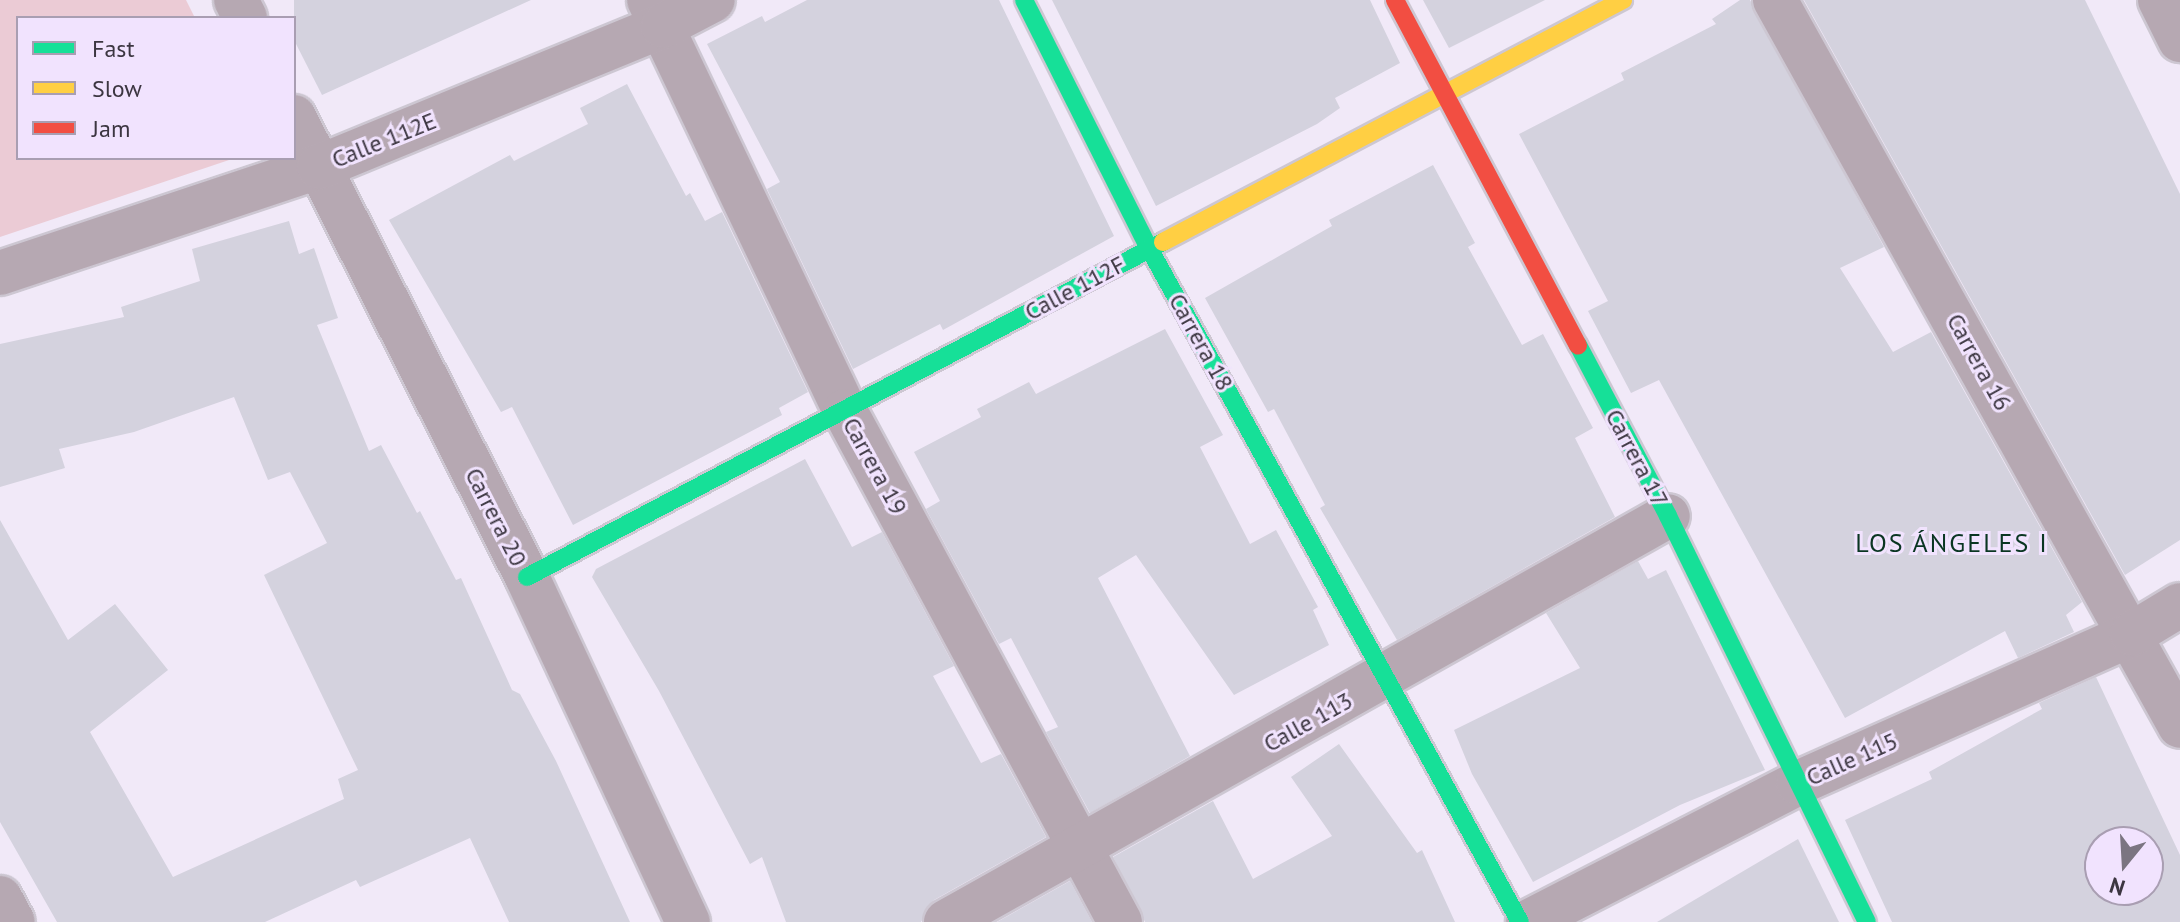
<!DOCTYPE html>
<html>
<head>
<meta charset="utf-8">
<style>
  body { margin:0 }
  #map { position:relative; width:2180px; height:922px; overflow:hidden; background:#f1e9f8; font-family:"PT Sans",sans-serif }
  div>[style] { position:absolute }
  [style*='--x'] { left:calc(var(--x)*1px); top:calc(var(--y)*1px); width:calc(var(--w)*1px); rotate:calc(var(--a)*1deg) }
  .green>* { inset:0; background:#ebcbd5 }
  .building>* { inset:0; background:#d4d2de }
  .roads { filter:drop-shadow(2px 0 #cdc7d2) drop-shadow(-2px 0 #cdc7d2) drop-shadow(0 2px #cdc7d2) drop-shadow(0 -2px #cdc7d2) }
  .street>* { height:44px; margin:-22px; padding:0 22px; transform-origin:22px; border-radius:22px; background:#b6a8b2 }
  .fast>* { height:18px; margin:-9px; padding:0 9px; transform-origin:9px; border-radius:9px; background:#16e098 }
  .slow>* { height:18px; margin:-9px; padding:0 9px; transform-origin:9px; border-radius:9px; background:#ffcf43 }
  .jam>* { height:18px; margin:-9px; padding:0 9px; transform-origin:9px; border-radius:9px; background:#f24e42 }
  span { translate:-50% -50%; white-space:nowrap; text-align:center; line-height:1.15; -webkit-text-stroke:6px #f1e3fe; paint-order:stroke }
  .street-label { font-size:24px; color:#3c3641 }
  .neighbourhood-label { font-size:26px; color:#0a3622; letter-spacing:2px }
  .legend { position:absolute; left:16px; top:16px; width:280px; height:144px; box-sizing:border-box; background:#f1e3fe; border:2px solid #a99eb2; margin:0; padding:10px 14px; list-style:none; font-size:24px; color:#3c3641 }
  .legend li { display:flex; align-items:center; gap:16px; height:40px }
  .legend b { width:40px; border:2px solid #a99eb2 }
  .north { position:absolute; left:2084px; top:826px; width:80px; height:80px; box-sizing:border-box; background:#f1e3fe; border:2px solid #a99eb2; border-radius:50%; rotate:198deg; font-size:22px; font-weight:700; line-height:32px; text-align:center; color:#3c3641 }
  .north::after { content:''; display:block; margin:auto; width:28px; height:36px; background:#7b7581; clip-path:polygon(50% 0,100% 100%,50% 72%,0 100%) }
</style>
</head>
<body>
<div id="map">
  <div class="green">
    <div style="clip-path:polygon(0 0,186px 0,195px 18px,18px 18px,18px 158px,235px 158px,0 237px)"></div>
  </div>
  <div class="building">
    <div style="clip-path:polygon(294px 0,531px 0,322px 95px,294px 40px)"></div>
    <div style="clip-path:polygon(807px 0,999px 0,1114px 236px,943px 330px,940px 324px,853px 369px,767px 189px,780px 182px,707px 44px,762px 16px,765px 22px)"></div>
    <div style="clip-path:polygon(1052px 0,1370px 0,1400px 63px,1335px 98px,1340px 108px,1317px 124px,1156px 206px)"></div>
    <div style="clip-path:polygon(1423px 0,1545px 0,1449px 48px)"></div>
    <div style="clip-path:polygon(1740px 0,1750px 0,1884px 247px,1840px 268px,1893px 352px,1931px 332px,2082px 602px,2066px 615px,2074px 632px,2018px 658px,2005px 631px,1845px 718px,1659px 380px,1631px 393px,1588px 311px,1608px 301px,1519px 134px,1624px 80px,1621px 73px,1716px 24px,1712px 19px)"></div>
    <div style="clip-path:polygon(1804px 0,2085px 0,2180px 194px,2180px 540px,2125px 575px)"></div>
    <div style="clip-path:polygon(627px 84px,686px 196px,690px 193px,705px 221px,722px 212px,808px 392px,779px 408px,782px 415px,573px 525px,512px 407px,501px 412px,389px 220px,510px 155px,514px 161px,588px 124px,580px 108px)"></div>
    <div style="clip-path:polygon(1433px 165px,1475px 243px,1468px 247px,1522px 345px,1543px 334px,1593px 428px,1575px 438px,1615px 517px,1397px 640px,1320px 508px,1325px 505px,1274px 409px,1268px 412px,1205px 298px,1332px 226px,1329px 220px)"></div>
    <div style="clip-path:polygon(289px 221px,299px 254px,314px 248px,338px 318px,317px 325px,369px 451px,381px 445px,417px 513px,420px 511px,456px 580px,461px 578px,512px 690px,520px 694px,556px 761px,630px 922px,509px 922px,470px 838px,360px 887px,356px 880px,265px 922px,57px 922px,0 822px,0 520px,68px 640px,115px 604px,168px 670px,90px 732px,173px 877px,344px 799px,338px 779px,358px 770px,264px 575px,327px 543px,290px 472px,268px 480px,234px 397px,134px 432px,59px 449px,65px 468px,0 487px,0 344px,124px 317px,121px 307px,200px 281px,192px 249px)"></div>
    <div style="clip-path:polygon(1165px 329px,1223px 435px,1200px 447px,1250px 544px,1276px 530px,1318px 607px,1313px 610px,1329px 645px,1234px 695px,1136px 555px,1098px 578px,1190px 756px,1090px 813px,1046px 732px,1058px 727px,1011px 638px,999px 644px,926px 509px,940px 501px,914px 452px,981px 417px,977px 409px,1029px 382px,1036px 394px)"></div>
    <div style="clip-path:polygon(805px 459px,852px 547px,882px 532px,954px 666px,933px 676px,981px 763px,1001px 754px,1046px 837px,934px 900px,921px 922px,786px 922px,762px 857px,750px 864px,659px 691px,592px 577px,596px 569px)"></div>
    <div style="clip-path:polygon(1638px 561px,1648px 579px,1666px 570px,1765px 770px,1680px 805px,1533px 882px,1472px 774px,1454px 730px,1580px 668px,1546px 613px)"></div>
    <div style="clip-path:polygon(evenodd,2096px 677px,2180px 855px,2180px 922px,1892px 922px,1845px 820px,1932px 779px,1929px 772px,2042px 709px,2039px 703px,2096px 677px,2100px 842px,2148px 842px,2148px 890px,2100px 890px,2100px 842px)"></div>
    <div style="clip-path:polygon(1339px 744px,1417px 853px,1422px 850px,1455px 922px,1145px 922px,1113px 857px,1213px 801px,1253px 879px,1332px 836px,1291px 777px)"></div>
    <div style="clip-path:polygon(1798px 839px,1839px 922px,1657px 922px,1774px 853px)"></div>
    <div style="clip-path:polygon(1070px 881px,1092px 922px,997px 922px)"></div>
  </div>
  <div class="roads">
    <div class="street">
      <div style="--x:236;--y:0;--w:20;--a:63"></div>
      <div style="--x:649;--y:0;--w:455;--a:64.5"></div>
      <div style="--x:845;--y:411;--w:580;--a:61.71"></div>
      <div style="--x:1775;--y:0;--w:831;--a:60.84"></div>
      <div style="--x:2160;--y:0;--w:45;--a:63.4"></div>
      <div style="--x:294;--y:117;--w:516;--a:63.14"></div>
      <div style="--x:527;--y:577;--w:381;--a:65"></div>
      <div style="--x:0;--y:273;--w:336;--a:-18.4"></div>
      <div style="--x:319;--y:167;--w:372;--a:-22.3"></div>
      <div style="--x:663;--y:26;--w:56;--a:-27.5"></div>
      <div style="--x:0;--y:898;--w:27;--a:62"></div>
      <div style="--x:946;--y:922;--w:828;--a:-29.35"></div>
      <div style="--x:1528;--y:922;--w:304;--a:-27.2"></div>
      <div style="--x:1798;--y:783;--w:366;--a:-24"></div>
      <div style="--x:2132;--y:634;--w:56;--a:-31.1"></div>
    </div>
    <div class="fast">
      <div style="--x:1024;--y:0;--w:278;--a:63.3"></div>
      <div style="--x:1149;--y:248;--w:769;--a:61.17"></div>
      <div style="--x:1578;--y:345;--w:193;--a:62.2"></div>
      <div style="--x:1668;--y:516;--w:452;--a:63.9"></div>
      <div style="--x:527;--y:577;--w:719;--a:-27.78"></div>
    </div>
    <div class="slow">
      <div style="--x:1163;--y:242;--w:520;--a:-27.75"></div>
    </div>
    <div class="jam">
      <div style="--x:1395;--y:0;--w:391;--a:62.1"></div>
    </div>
  </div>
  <div class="street-label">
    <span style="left:384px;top:140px;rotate:-22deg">Calle 112E</span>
    <span style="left:1075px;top:288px;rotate:-28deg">Calle 112F</span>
    <span style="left:1201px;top:342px;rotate:61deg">Carrera 18</span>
    <span style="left:1979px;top:362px;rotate:61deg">Carrera 16</span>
    <span style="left:1637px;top:458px;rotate:62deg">Carrera 17</span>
    <span style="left:875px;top:466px;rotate:61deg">Carrera 19</span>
    <span style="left:496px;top:517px;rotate:63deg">Carrera 20</span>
    <span style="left:1308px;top:722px;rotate:-29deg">Calle 113</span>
    <span style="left:1852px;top:759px;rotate:-24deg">Calle 115</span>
  </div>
  <div class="neighbourhood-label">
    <span style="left:1952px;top:543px">LOS ÁNGELES I</span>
  </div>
  <ul class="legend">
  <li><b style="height:10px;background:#16e098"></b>Fast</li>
  <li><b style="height:10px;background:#ffcf43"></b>Slow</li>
  <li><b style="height:10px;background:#f24e42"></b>Jam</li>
  </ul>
  <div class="north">N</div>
</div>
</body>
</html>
